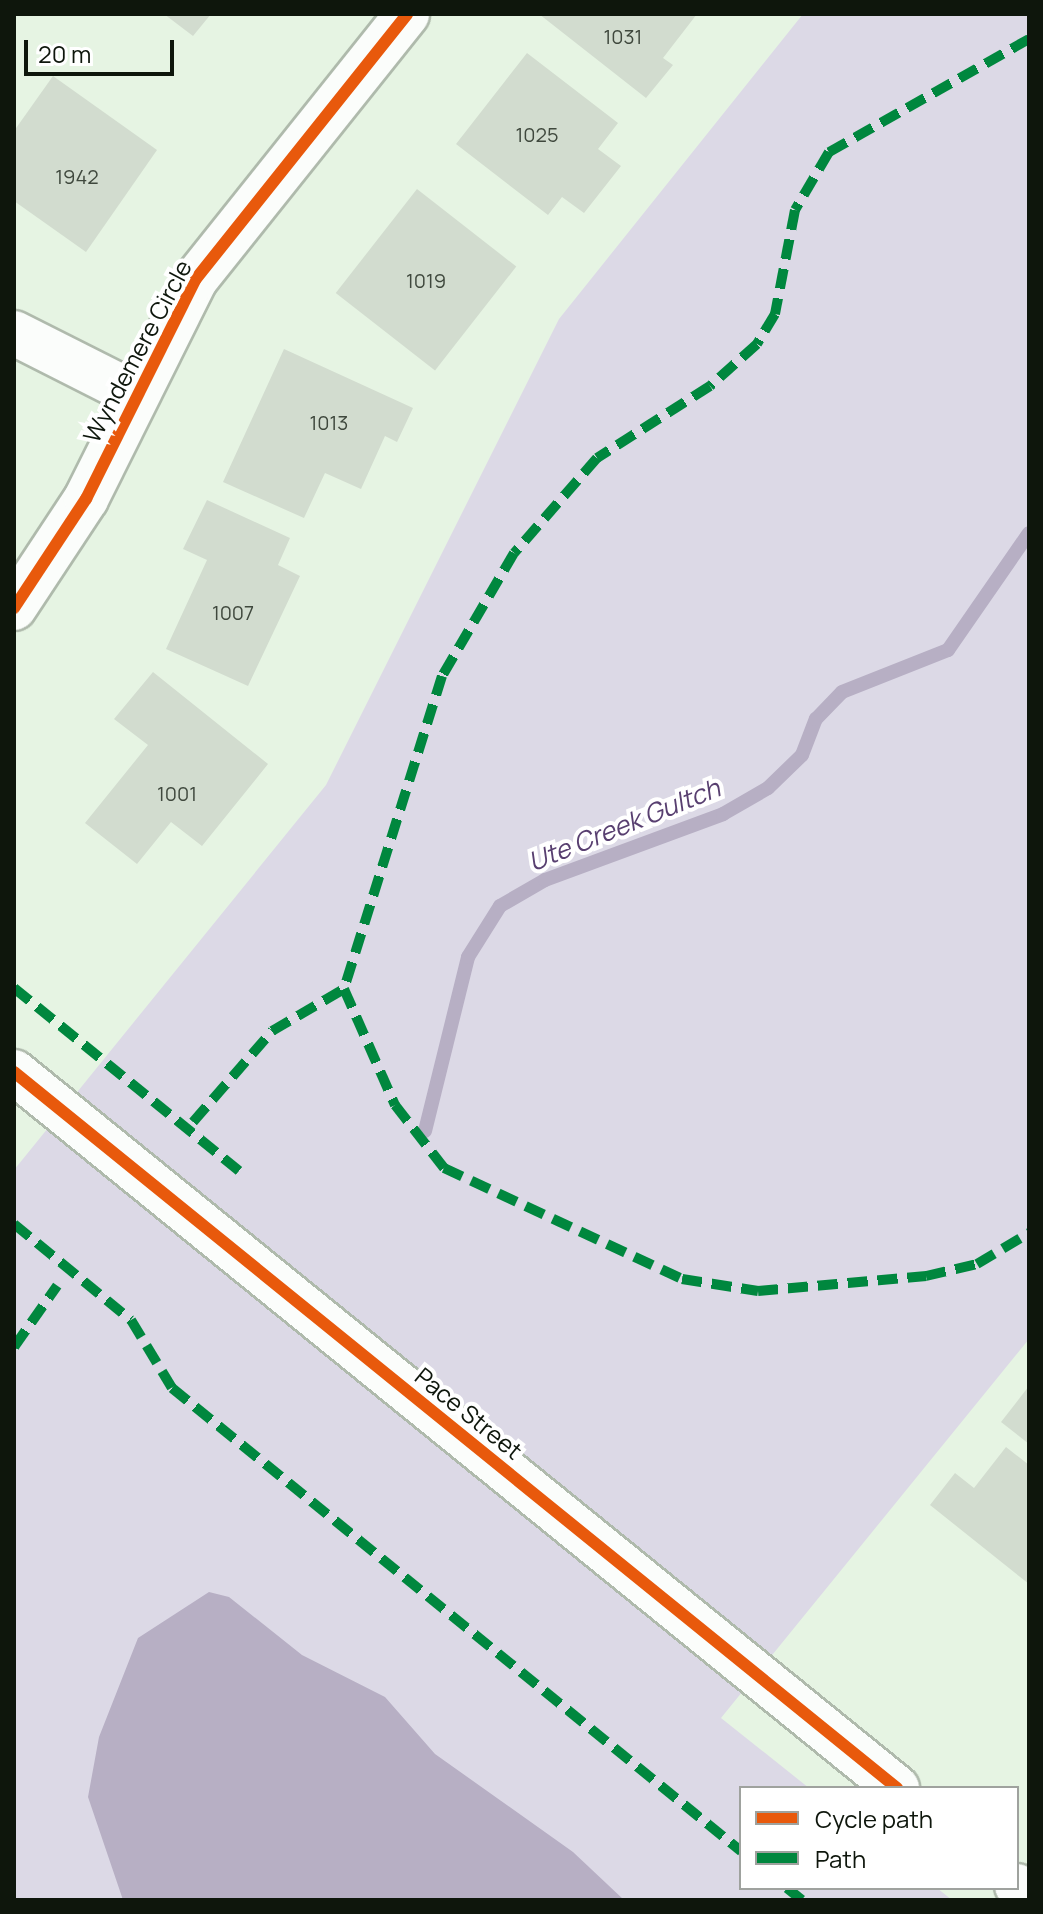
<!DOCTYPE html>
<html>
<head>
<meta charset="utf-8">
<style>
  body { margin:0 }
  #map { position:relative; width:1043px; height:1914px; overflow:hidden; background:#e6f4e3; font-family:Manrope,sans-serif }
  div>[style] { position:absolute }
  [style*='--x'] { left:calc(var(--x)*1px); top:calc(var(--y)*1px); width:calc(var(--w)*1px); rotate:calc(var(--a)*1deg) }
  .green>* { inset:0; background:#dcd9e6 }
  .water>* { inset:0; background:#b7afc4 }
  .stream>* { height:14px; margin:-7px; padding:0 7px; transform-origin:7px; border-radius:7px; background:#b7afc4 }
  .building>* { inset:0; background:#d2dccf; transform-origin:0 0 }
  .roads { filter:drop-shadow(2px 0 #afbaac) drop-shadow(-2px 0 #afbaac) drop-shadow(0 2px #afbaac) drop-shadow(0 -2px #afbaac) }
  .minor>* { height:44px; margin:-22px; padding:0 22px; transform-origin:22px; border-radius:22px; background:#fbfdfb }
  .secondary>* { height:44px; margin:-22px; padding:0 22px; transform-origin:22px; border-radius:22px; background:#fbfdfb }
  .quiet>* { height:10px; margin-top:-5px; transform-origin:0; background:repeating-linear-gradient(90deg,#00873e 0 20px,transparent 0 30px) }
  .cycleway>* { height:12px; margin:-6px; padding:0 6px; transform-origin:6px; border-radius:6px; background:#e8590c }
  span { translate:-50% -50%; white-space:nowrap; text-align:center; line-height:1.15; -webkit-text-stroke:8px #fff; paint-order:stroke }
  .number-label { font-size:20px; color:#3f483d }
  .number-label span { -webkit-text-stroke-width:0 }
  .street-label { font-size:24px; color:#0e160c }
  .water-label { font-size:26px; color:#583f70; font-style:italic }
  .frame { position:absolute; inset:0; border:16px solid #0e160c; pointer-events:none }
  .legend { position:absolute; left:739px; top:1786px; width:280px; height:104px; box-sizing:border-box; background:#fff; border:2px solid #9fa29e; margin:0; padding:10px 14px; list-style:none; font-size:24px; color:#0e160c }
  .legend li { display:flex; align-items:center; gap:16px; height:40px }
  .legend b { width:40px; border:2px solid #9fa29e }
  .scale { position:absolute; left:24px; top:40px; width:150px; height:36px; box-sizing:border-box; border:4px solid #0e160c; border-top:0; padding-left:10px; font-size:24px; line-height:28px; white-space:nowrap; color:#0e160c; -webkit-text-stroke:6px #fff; paint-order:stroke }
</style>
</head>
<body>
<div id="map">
  <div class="green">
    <div style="clip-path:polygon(803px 14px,1029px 14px,1029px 1339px,721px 1718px,809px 1788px,741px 1788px,741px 1888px,937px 1888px,952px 1900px,14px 1900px,14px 1170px,326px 785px,559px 319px)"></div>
  </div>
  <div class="water">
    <div style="clip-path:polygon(209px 1592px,229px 1597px,302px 1655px,385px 1697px,435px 1754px,573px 1852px,624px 1900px,123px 1900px,88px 1797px,99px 1737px,138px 1638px)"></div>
  </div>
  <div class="stream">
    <div style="--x:425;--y:1131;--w:179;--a:-76.1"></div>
    <div style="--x:468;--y:957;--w:60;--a:-57.9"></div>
    <div style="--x:500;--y:906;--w:52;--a:-30"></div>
    <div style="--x:545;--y:880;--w:190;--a:-20.3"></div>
    <div style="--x:723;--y:814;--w:52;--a:-30"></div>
    <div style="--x:768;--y:788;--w:47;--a:-44.1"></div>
    <div style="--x:802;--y:755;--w:39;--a:-69"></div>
    <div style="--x:816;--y:719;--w:37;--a:-46"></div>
    <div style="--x:842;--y:692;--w:114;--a:-21.6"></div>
    <div style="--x:948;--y:650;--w:142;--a:-55.3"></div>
  </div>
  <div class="building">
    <div style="clip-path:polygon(164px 14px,211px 14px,193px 36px)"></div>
    <div style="clip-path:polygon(539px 14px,697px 14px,663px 58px,673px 65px,646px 98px)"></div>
    <div style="clip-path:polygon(527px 53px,618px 123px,598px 149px,621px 166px,584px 213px,562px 197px,548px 215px,456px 144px)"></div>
    <div style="clip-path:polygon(53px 76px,157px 150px,86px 252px,14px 201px,14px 131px)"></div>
    <div style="left:417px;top:189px;width:126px;height:132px;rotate:38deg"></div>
    <div style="clip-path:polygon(284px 349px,413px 408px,397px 442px,385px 436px,361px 489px,325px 473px,304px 518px,223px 482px)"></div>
    <div style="clip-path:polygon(207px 500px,290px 538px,278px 565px,300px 576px,248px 686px,166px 649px,207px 560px,183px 549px)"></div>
    <div style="clip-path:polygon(153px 672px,268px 764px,202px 846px,171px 822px,137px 864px,85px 823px,148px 745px,114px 719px)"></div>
    <div style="clip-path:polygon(1029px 1386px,1029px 1444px,1001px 1422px)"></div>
    <div style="clip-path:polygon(1006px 1447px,1029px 1465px,1029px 1584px,930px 1505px,955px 1473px,974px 1488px)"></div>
  </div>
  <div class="roads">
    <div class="minor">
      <div style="--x:14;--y:333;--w:136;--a:26.8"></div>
      <div style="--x:14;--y:608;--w:131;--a:-56.6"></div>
      <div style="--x:86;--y:499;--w:245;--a:-63.5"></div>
      <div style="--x:195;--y:280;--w:340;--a:-51.4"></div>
    </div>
    <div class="secondary">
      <div style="--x:14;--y:1072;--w:1137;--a:39.04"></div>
      <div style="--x:1017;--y:1886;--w:15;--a:37"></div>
    </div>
  </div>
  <div class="quiet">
    <div style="--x:1029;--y:39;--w:230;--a:150.5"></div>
    <div style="--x:829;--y:152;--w:67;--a:120.4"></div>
    <div style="--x:795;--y:210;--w:106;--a:100.9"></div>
    <div style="--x:775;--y:314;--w:35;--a:121"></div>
    <div style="--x:757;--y:344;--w:63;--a:138.2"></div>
    <div style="--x:710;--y:386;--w:134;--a:147.5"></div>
    <div style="--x:597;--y:458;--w:126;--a:131.1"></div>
    <div style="--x:514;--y:553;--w:143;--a:120.3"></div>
    <div style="--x:442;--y:676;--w:328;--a:107.4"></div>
    <div style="--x:344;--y:989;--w:127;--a:66.3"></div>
    <div style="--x:395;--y:1105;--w:80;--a:52.1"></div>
    <div style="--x:444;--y:1168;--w:263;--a:25"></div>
    <div style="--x:682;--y:1279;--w:77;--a:9"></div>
    <div style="--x:758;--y:1291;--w:169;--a:-5.1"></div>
    <div style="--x:926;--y:1276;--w:52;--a:-13.2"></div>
    <div style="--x:977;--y:1264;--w:61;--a:-30.8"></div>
    <div style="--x:14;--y:988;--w:290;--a:39.1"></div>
    <div style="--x:193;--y:1122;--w:121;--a:-49"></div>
    <div style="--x:272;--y:1031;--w:83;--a:-30.3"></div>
    <div style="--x:14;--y:1224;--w:151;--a:39.4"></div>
    <div style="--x:131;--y:1320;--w:79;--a:58.9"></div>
    <div style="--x:172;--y:1388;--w:734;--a:39.14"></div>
    <div style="--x:14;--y:1347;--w:75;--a:-54.8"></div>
    <div style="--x:787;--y:1888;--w:19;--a:39"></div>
  </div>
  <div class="cycleway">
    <div style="--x:14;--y:608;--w:131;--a:-56.6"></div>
    <div style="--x:86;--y:499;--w:245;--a:-63.5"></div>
    <div style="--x:195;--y:280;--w:340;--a:-51.4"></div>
    <div style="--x:14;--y:1072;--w:1137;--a:39.04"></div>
  </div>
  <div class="number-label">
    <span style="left:623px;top:36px">1031</span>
    <span style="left:537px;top:134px">1025</span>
    <span style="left:77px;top:176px">1942</span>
    <span style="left:426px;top:280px">1019</span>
    <span style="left:329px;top:422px">1013</span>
    <span style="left:233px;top:612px">1007</span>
    <span style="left:177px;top:793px">1001</span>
  </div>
  <div class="street-label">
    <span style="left:137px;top:351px;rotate:-62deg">Wyndemere Circle</span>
    <span style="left:469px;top:1413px;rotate:39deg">Pace Street</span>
  </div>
  <div class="water-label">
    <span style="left:624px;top:825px;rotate:-22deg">Ute Creek Gultch</span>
  </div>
  <div class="frame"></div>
  <ul class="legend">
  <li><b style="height:10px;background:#e8590c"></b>Cycle path</li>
  <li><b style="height:10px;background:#00873e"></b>Path</li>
  </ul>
  <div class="scale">20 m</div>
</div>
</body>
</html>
